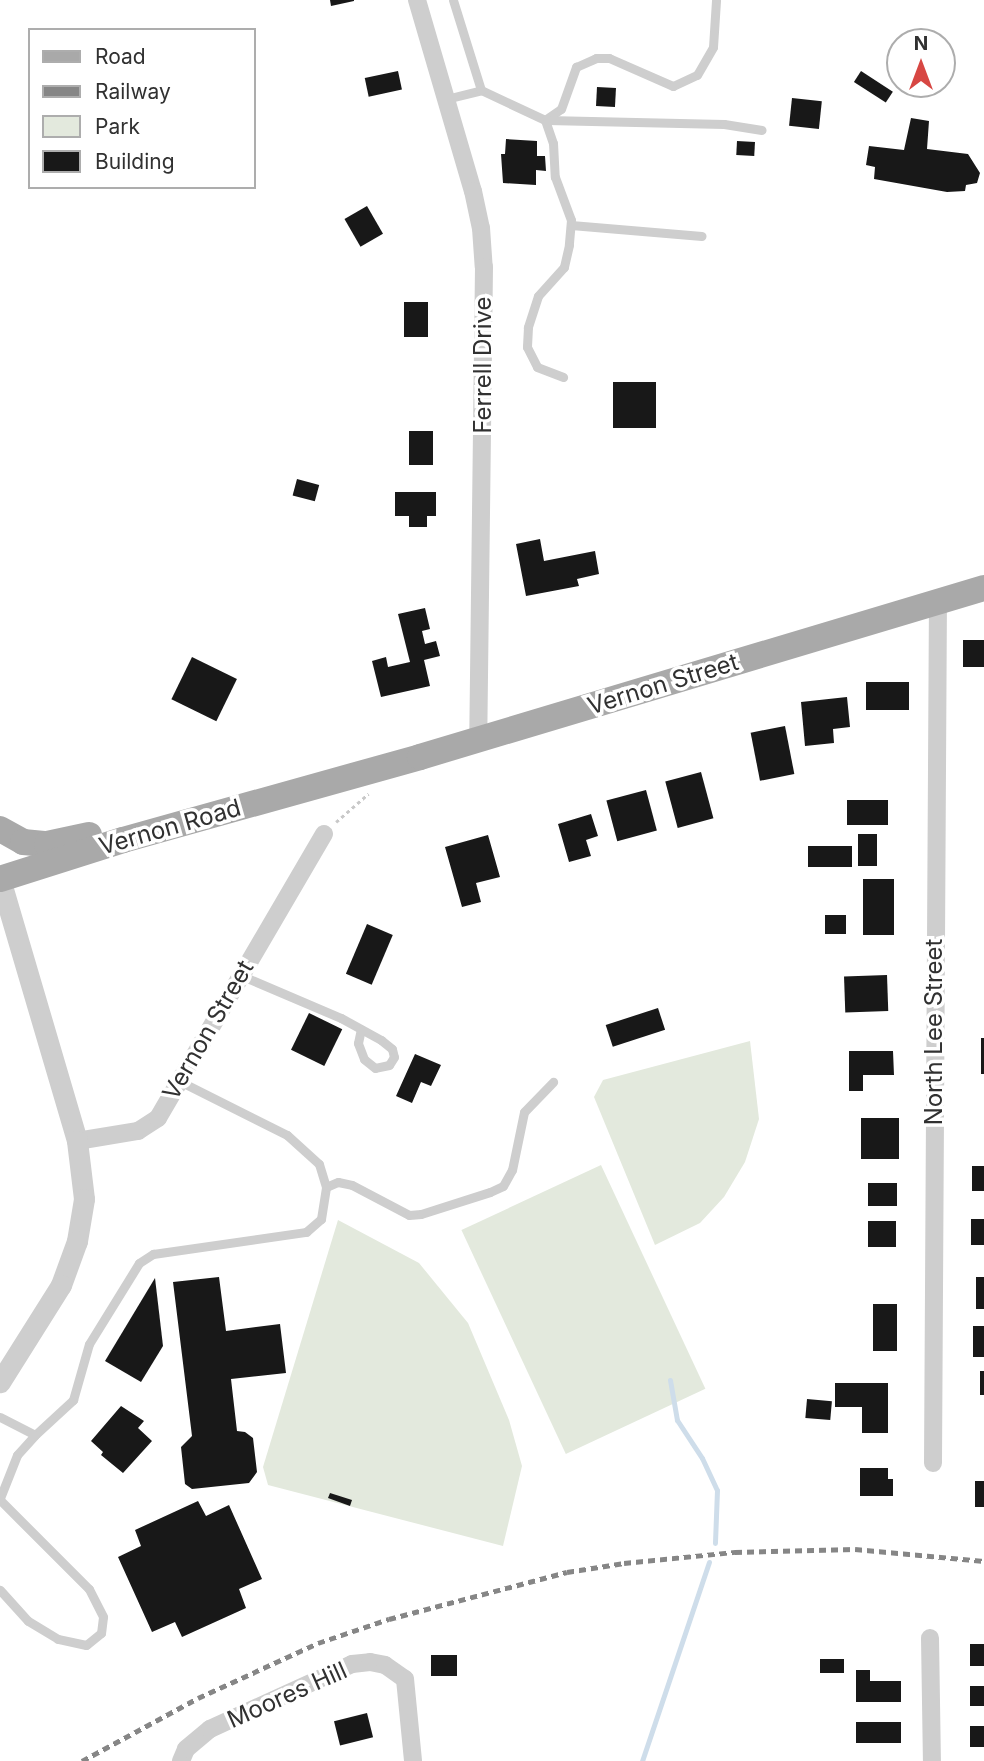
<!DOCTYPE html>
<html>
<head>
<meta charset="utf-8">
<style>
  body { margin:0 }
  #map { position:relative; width:984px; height:1761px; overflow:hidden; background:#fff; font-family:Inter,sans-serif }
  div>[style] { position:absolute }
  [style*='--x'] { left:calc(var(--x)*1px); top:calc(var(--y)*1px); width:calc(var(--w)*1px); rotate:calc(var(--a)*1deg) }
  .green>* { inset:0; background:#e3e9dd; transform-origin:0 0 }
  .stream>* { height:5px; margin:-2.5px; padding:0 2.5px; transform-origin:2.5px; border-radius:2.5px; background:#ceddea }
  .building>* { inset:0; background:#181818; transform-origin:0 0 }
  .path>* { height:2.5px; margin-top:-1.25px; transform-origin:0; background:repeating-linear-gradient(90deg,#c8c8c8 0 3.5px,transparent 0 7px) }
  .service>* { height:9px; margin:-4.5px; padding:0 4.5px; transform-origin:4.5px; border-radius:4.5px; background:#cecece }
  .minor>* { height:18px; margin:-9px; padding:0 9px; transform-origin:9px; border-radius:9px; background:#cecece }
  .tertiary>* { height:21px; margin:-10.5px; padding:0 10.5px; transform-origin:10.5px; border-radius:10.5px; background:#cecece }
  .primary>* { height:26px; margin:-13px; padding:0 13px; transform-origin:13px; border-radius:13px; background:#a9a9a9 }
  .rail>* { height:5px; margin-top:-2.5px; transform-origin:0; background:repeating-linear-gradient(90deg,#868686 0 7px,transparent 0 12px) }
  span { translate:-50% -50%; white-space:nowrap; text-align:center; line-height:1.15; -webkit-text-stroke:7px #fff; paint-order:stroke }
  .street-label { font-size:24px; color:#313131 }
  .legend { position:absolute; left:28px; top:28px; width:228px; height:161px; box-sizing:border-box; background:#fff; border:2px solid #adadad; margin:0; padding:9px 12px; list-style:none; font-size:21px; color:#313131 }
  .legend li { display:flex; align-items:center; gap:14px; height:35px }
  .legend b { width:35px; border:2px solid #adadad }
  .north { position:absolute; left:886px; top:28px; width:70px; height:70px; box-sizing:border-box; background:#fff; border:2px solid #adadad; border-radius:50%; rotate:0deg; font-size:19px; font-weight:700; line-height:28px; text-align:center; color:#313131 }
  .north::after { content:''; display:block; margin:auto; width:24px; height:32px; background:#d74743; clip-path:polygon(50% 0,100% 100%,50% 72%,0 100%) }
</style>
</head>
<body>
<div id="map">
  <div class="green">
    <div style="clip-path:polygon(750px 1041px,759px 1119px,745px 1162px,724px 1197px,700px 1223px,655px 1245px,594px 1097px,603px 1080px)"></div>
    <div style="left:601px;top:1165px;width:247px;height:154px;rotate:65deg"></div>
    <div style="clip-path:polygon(338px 1220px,419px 1263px,468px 1323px,509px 1420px,522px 1466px,503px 1546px,268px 1485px,263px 1467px)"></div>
  </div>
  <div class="stream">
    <div style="--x:670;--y:1380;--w:41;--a:80.1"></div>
    <div style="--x:677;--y:1420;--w:45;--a:56.7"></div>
    <div style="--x:702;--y:1458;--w:35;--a:65"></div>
    <div style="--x:717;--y:1490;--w:53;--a:92.2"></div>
    <div style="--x:642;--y:1761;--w:210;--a:-71.4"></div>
  </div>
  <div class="building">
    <div style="clip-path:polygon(330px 0,354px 0,354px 1px,331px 6px)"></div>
    <div style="left:398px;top:71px;width:19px;height:34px;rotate:78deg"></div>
    <div style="left:861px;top:71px;width:38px;height:13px;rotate:33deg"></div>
    <div style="left:597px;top:87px;width:19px;height:19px;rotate:3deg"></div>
    <div style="left:792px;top:98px;width:30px;height:28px;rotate:6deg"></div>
    <div style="clip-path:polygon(911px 118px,929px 121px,927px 149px,968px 154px,980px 173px,977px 183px,966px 185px,965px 191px,947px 192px,874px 179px,875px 167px,866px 165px,869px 146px,904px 150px)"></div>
    <div style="clip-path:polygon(506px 139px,537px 141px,537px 156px,545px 156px,546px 171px,536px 170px,536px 185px,503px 183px,501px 154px,505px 154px)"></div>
    <div style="left:737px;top:141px;width:18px;height:14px;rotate:3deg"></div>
    <div style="left:367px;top:206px;width:32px;height:26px;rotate:60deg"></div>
    <div style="left:404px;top:302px;width:24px;height:35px"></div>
    <div style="left:656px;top:382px;width:46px;height:43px;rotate:90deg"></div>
    <div style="left:409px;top:431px;width:24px;height:34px"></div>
    <div style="left:297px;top:479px;width:23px;height:17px;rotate:15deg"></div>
    <div style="clip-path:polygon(395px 492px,436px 492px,436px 516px,427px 516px,427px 527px,409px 527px,409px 516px,395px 516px)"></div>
    <div style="clip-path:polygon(540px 539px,544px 561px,595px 551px,599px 574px,577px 579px,579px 586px,526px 596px,516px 544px)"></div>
    <div style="clip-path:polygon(425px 608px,430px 629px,422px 631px,425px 644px,436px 641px,440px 656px,424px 660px,430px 686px,381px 697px,372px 661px,386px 657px,388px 667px,410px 662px,398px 614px)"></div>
    <div style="left:984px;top:640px;width:27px;height:21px;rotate:90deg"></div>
    <div style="left:192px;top:657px;width:50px;height:47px;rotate:26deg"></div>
    <div style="left:866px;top:682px;width:43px;height:28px"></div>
    <div style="clip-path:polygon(847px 697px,850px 727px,833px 729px,834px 743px,805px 746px,801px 702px)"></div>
    <div style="left:785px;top:726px;width:49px;height:35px;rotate:79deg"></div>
    <div style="left:701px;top:772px;width:48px;height:37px;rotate:75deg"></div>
    <div style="left:646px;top:790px;width:42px;height:41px;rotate:75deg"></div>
    <div style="left:847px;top:800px;width:41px;height:25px"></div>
    <div style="clip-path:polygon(591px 814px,598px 836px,586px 840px,591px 856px,569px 862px,558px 824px)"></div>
    <div style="left:858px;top:834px;width:19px;height:32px"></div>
    <div style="clip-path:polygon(488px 835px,500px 877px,476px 883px,481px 902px,462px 907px,445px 847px)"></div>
    <div style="left:808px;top:846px;width:44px;height:21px"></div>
    <div style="left:863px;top:879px;width:31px;height:56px"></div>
    <div style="left:825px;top:915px;width:21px;height:19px"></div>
    <div style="left:367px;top:924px;width:28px;height:54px;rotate:23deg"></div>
    <div style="left:887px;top:975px;width:36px;height:43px;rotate:88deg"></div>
    <div style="left:658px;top:1008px;width:23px;height:55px;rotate:72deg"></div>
    <div style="left:309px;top:1013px;width:37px;height:41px;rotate:26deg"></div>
    <div style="left:981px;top:1038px;width:3px;height:36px"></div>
    <div style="clip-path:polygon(849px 1051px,893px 1051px,894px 1075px,863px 1075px,863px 1091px,849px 1091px)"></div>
    <div style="clip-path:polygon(415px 1054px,441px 1065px,431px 1086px,421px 1082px,412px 1103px,396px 1096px)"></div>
    <div style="left:861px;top:1118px;width:38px;height:41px"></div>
    <div style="left:972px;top:1166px;width:12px;height:25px"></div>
    <div style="left:868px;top:1183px;width:29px;height:23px"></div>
    <div style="left:971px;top:1219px;width:13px;height:26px"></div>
    <div style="left:868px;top:1221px;width:28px;height:26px"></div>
    <div style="clip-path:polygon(219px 1277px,226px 1331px,280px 1324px,286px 1373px,231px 1379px,237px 1431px,245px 1432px,253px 1438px,257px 1472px,249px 1483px,192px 1489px,185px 1484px,181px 1447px,192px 1436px,173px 1282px)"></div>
    <div style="left:976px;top:1277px;width:8px;height:32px"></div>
    <div style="clip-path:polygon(155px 1278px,163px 1346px,141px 1382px,105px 1361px)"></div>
    <div style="left:873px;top:1304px;width:24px;height:47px"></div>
    <div style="left:973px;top:1326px;width:11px;height:31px"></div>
    <div style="left:980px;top:1371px;width:4px;height:24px"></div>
    <div style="clip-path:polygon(835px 1383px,888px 1383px,888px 1433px,862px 1433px,862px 1407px,835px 1407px)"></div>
    <div style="left:807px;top:1399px;width:25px;height:19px;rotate:5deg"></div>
    <div style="clip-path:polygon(121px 1406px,144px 1421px,138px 1428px,152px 1441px,123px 1473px,101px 1455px,103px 1452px,91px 1441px)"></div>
    <div style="clip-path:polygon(860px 1468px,888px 1468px,888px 1479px,893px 1479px,893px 1496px,860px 1496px)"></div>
    <div style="left:975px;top:1481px;width:9px;height:26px"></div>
    <div style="clip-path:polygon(330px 1493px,352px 1500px,350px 1506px,328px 1498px)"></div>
    <div style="clip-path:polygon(198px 1501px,206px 1516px,229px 1505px,262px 1579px,239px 1589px,246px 1608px,182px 1637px,175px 1622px,152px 1632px,118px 1557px,141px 1546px,135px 1530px)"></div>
    <div style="left:970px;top:1644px;width:14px;height:22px"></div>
    <div style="left:431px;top:1655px;width:26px;height:21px"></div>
    <div style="left:820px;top:1659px;width:24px;height:14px"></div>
    <div style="clip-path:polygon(856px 1670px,870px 1670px,870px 1681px,901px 1681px,901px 1702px,856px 1702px)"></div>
    <div style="left:970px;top:1686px;width:14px;height:20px"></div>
    <div style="left:367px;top:1713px;width:25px;height:34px;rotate:76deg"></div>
    <div style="left:856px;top:1722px;width:45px;height:21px"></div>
    <div style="left:970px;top:1726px;width:14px;height:21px"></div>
  </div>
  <div class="path">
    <div style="--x:336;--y:822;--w:43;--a:-41.2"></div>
  </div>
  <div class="service">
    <div style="--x:481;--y:90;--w:71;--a:25.1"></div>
    <div style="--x:545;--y:120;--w:24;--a:71"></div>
    <div style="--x:553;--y:143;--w:34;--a:87"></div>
    <div style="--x:555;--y:177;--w:46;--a:69.6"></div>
    <div style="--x:571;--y:220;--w:25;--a:95"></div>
    <div style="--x:569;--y:245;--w:23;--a:103"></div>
    <div style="--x:564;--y:267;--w:39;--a:132"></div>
    <div style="--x:538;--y:296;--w:33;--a:108"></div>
    <div style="--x:528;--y:327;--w:20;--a:93"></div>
    <div style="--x:527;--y:347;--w:22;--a:63"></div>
    <div style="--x:537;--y:367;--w:28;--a:21"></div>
    <div style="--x:446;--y:99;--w:36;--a:-14"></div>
    <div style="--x:481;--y:90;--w:94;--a:-107.3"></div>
    <div style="--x:545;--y:120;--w:19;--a:-35"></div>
    <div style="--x:561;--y:109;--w:45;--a:-70.3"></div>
    <div style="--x:576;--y:67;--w:22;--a:-24"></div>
    <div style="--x:596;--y:58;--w:13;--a:0"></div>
    <div style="--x:609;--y:58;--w:70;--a:23.6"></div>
    <div style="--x:673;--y:86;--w:26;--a:-25"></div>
    <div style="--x:697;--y:75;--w:32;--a:-60"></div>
    <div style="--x:713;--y:47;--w:47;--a:-86.3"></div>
    <div style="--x:547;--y:120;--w:177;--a:1.3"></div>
    <div style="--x:724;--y:124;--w:38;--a:9"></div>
    <div style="--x:571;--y:225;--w:131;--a:4.8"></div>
    <div style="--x:240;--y:975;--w:110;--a:23.1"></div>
    <div style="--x:341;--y:1018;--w:46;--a:28.8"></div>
    <div style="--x:381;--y:1040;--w:14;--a:39"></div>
    <div style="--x:392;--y:1049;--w:8;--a:76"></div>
    <div style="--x:394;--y:1057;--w:9;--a:122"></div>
    <div style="--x:389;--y:1065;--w:14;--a:168"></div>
    <div style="--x:375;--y:1068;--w:14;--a:-141"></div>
    <div style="--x:364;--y:1059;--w:17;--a:-111"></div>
    <div style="--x:358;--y:1043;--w:14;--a:-78"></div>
    <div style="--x:326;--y:1187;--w:13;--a:-23"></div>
    <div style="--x:338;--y:1182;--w:14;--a:12"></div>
    <div style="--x:352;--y:1185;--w:64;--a:27.8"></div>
    <div style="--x:409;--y:1215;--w:12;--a:-5"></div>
    <div style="--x:421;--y:1214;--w:72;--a:-17.7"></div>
    <div style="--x:490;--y:1192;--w:14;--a:-25"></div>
    <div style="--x:503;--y:1186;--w:18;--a:-61"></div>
    <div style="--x:512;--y:1170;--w:59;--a:-78.3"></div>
    <div style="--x:524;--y:1112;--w:42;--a:-46"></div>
    <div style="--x:0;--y:1417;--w:39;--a:27"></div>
    <div style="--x:35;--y:1435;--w:52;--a:-42.6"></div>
    <div style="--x:73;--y:1400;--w:58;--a:-74.1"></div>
    <div style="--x:89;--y:1344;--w:95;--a:-58.3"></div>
    <div style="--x:139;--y:1263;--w:17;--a:-33"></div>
    <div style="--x:153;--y:1254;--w:155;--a:-8.2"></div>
    <div style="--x:306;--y:1232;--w:20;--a:-41"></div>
    <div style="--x:321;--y:1219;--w:32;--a:-81"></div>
    <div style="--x:326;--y:1187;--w:24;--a:-107"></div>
    <div style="--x:319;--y:1164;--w:43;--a:-137.8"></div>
    <div style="--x:287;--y:1135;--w:121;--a:-153.4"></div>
    <div style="--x:0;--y:1498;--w:46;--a:-68.4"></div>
    <div style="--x:17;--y:1455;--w:27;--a:-48"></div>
    <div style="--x:0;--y:1500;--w:126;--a:45"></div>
    <div style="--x:89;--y:1589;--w:31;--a:63"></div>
    <div style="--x:103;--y:1617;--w:16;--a:97"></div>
    <div style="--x:101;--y:1633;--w:19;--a:141"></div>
    <div style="--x:86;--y:1645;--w:29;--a:-168"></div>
    <div style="--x:58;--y:1639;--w:35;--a:-149"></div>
    <div style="--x:28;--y:1621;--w:42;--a:-132.1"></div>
  </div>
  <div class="minor">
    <div style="--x:417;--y:0;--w:199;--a:73.7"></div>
    <div style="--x:473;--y:191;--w:38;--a:78"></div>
    <div style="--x:481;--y:228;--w:39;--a:86"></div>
    <div style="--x:484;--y:267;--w:472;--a:90.7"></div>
    <div style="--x:77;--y:1141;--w:62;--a:-9.3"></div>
    <div style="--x:138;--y:1131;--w:24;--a:-33"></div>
    <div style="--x:158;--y:1118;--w:329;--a:-59.7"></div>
    <div style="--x:933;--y:1463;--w:862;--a:-89.67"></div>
    <div style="--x:930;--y:1638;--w:123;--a:89.1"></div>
    <div style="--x:181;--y:1761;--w:13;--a:-67"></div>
    <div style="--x:186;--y:1749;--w:31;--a:-40"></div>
    <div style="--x:210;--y:1729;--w:156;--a:-24.6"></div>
    <div style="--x:352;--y:1664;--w:18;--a:-6"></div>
    <div style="--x:370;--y:1662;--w:15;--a:11"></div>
    <div style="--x:385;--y:1665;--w:24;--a:35"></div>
    <div style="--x:405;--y:1679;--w:82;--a:84.4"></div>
  </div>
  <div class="tertiary">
    <div style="--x:0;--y:879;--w:273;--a:73.6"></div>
    <div style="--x:77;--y:1141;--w:58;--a:83.1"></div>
    <div style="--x:84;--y:1199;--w:43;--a:99.5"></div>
    <div style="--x:77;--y:1241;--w:47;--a:110"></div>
    <div style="--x:61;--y:1285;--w:115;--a:122.2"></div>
  </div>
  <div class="primary">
    <div style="--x:0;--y:829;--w:26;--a:29"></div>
    <div style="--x:23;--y:842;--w:24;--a:5"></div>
    <div style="--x:47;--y:844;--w:43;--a:-12.1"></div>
    <div style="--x:0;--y:879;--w:129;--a:-17.6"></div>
    <div style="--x:123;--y:840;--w:308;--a:-15.6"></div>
    <div style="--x:420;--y:757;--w:589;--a:-16.68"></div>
  </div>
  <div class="rail">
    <div style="--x:82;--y:1761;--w:132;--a:-28.5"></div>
    <div style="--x:198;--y:1698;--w:132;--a:-24.6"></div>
    <div style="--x:318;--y:1643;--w:75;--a:-18.7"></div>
    <div style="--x:389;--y:1619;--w:184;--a:-14.8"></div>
    <div style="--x:567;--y:1572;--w:58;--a:-9"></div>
    <div style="--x:624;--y:1563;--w:112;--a:-5.7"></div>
    <div style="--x:735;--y:1552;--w:120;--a:-1.4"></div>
    <div style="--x:855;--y:1549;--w:130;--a:5.3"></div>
  </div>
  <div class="street-label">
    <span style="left:483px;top:365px;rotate:-90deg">Ferrell Drive</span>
    <span style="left:663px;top:684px;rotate:-17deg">Vernon Street</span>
    <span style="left:170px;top:827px;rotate:-16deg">Vernon Road</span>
    <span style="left:208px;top:1030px;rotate:-60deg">Vernon Street</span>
    <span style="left:934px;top:1032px;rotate:-90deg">North Lee Street</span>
    <span style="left:287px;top:1695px;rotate:-24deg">Moores Hill</span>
  </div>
  <ul class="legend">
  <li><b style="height:9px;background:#a9a9a9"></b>Road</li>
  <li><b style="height:9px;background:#868686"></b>Railway</li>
  <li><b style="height:19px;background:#e3e9dd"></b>Park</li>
  <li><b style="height:19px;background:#181818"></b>Building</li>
  </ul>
  <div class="north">N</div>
</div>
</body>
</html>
